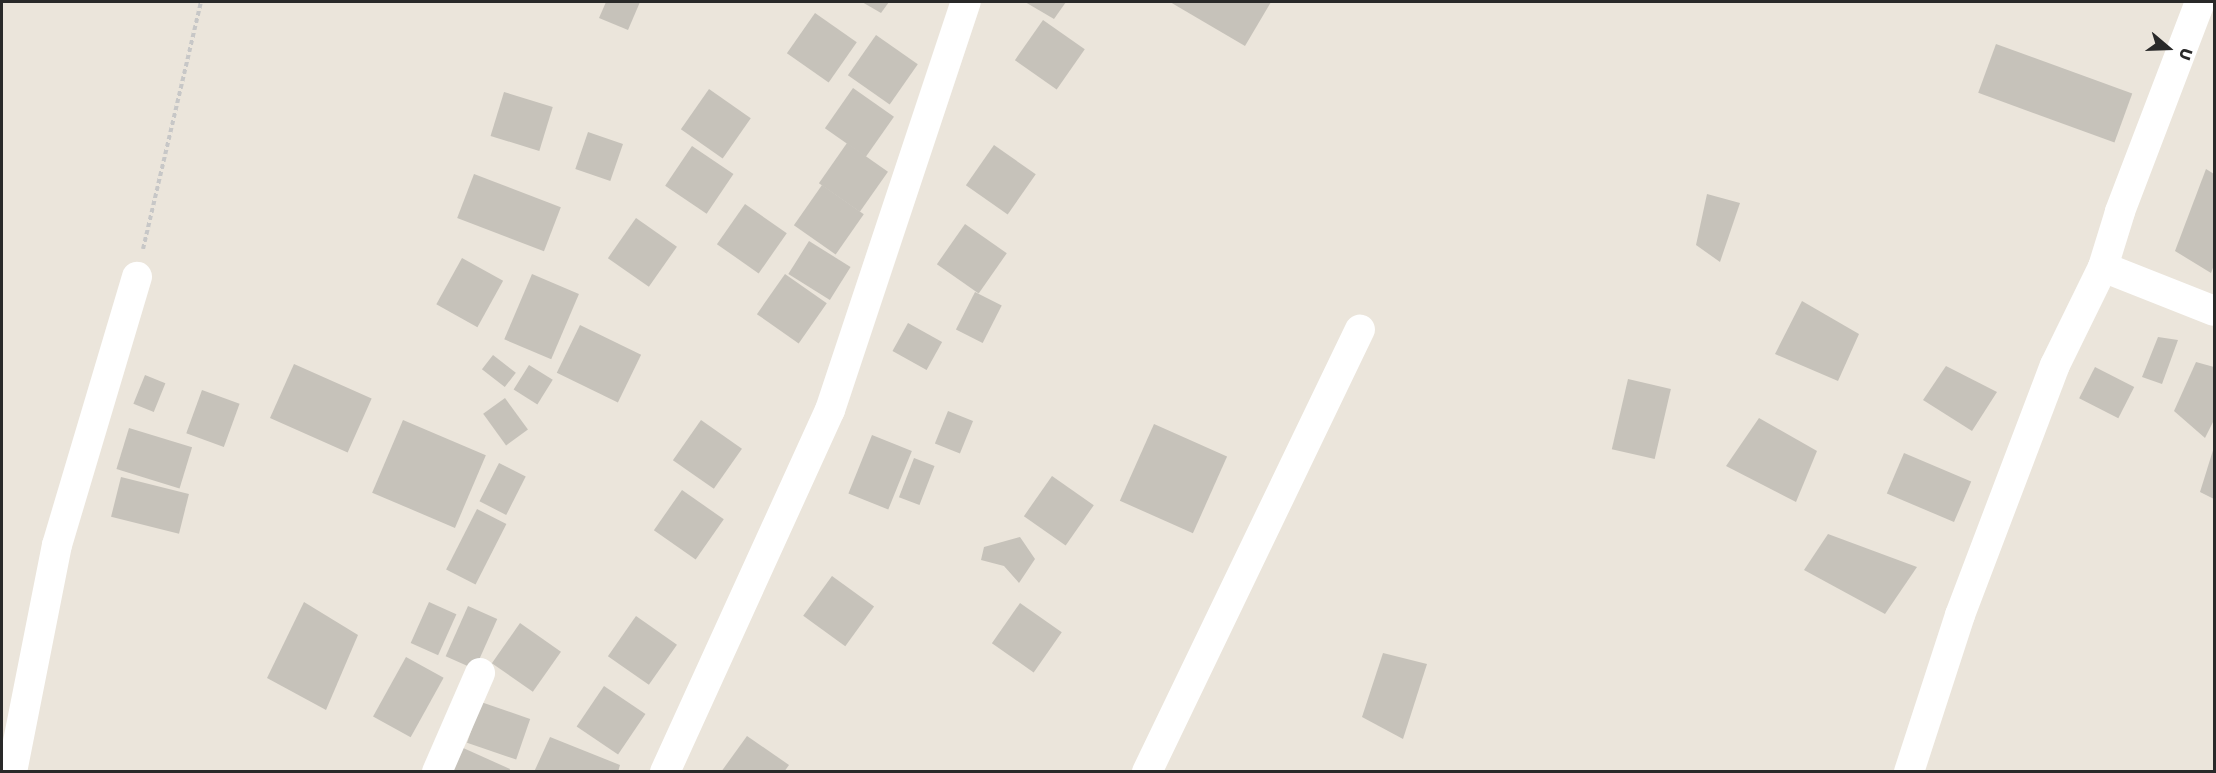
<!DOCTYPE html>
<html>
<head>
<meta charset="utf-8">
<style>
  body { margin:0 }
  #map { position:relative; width:2216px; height:773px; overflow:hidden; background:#ebe5db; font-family:Poppins,sans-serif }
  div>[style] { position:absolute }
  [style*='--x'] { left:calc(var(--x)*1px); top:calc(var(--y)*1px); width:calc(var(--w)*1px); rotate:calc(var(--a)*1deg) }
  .building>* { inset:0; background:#c6c2ba; transform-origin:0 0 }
  .path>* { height:4px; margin-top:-2px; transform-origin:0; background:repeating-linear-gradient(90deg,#c7c7c7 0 4.5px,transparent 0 7.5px) }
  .minor>* { height:30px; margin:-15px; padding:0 15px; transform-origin:15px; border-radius:15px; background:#fff }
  span { translate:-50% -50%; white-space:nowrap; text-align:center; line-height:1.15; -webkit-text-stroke:4.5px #fff; paint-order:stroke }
  .frame { position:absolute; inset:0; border:3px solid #292929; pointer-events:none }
  .north { position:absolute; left:2138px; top:18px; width:60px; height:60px; -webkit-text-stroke:4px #fff; paint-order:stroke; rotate:109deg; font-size:16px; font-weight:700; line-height:24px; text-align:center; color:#292929 }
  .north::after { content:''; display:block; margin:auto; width:21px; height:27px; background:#292929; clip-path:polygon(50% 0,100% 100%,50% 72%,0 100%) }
</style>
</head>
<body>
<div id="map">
  <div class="building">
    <div style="clip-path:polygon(606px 2px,640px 2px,628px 30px,599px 18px)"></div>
    <div style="clip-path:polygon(862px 2px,889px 2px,881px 13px)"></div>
    <div style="clip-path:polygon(1025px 2px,1066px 2px,1054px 19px)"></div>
    <div style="clip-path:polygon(1170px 2px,1271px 2px,1245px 46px)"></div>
    <div style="left:815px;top:13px;width:51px;height:49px;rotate:35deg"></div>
    <div style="left:1043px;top:20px;width:51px;height:49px;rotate:35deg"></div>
    <div style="left:876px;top:35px;width:51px;height:49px;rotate:35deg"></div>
    <div style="left:1996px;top:44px;width:145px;height:52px;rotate:20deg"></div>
    <div style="left:853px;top:88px;width:50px;height:49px;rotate:35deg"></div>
    <div style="left:709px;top:89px;width:51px;height:49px;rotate:35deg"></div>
    <div style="left:504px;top:92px;width:51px;height:46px;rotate:17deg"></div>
    <div style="left:588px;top:132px;width:37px;height:39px;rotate:19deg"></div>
    <div style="left:847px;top:143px;width:50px;height:49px;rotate:35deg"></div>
    <div style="left:994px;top:145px;width:51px;height:49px;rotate:35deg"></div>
    <div style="left:692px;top:146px;width:50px;height:48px;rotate:34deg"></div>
    <div style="clip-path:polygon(2206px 169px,2214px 174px,2214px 265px,2211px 273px,2175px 251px)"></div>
    <div style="left:474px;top:174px;width:93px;height:47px;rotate:21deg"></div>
    <div style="left:822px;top:185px;width:51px;height:49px;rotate:35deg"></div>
    <div style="clip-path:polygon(1707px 194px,1740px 203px,1720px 262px,1696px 245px)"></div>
    <div style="left:745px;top:204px;width:51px;height:49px;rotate:35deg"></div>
    <div style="left:636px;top:218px;width:50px;height:49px;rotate:35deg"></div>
    <div style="left:965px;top:224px;width:51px;height:49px;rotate:35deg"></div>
    <div style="left:809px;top:241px;width:49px;height:39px;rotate:32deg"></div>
    <div style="left:462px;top:258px;width:47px;height:53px;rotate:29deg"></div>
    <div style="left:532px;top:274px;width:51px;height:71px;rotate:23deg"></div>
    <div style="left:785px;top:274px;width:51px;height:49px;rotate:35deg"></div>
    <div style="left:975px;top:292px;width:30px;height:42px;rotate:27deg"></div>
    <div style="clip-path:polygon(1802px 301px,1859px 334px,1838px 381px,1775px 354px)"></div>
    <div style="left:908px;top:323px;width:39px;height:32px;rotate:29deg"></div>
    <div style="left:580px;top:325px;width:68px;height:53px;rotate:26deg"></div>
    <div style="clip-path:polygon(2158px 337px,2178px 340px,2162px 384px,2142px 377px)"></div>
    <div style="left:493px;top:355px;width:29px;height:18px;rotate:38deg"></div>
    <div style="clip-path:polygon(2196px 362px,2214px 367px,2214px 420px,2205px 438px,2174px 411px)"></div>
    <div style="left:294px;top:364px;width:85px;height:59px;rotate:24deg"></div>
    <div style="left:529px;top:365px;width:28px;height:29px;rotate:32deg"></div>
    <div style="clip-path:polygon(1946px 366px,1997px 392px,1972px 431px,1923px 400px)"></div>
    <div style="left:2095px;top:367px;width:44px;height:35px;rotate:27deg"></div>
    <div style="left:145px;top:375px;width:22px;height:31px;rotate:22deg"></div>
    <div style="left:1628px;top:379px;width:44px;height:72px;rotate:13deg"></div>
    <div style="left:202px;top:390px;width:40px;height:46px;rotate:20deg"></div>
    <div style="left:505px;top:398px;width:39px;height:27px;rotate:54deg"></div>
    <div style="left:948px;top:411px;width:27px;height:35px;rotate:22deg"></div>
    <div style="clip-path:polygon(1759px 418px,1817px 451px,1796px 502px,1726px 466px)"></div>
    <div style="left:403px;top:420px;width:90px;height:79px;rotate:23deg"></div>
    <div style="left:701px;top:420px;width:50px;height:49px;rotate:35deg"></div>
    <div style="left:1154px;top:424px;width:80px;height:84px;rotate:24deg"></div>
    <div style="left:129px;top:428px;width:66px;height:43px;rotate:17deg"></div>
    <div style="left:872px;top:435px;width:43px;height:63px;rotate:22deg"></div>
    <div style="clip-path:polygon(2214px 447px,2214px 499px,2200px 492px)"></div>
    <div style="left:1904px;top:453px;width:73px;height:44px;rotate:23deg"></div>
    <div style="left:914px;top:458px;width:22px;height:42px;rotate:21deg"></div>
    <div style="left:499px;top:463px;width:30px;height:43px;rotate:27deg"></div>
    <div style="left:1052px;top:476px;width:51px;height:49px;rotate:35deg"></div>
    <div style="left:121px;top:477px;width:70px;height:41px;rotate:14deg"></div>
    <div style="left:682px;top:490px;width:51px;height:49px;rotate:35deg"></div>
    <div style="left:477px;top:509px;width:33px;height:68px;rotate:27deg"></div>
    <div style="clip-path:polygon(1828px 534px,1917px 567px,1885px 614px,1804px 570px)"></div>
    <div style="clip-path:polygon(1020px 537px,1035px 559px,1019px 583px,1004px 566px,981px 560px,984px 547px)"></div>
    <div style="left:832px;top:576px;width:52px;height:49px;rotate:36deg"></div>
    <div style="clip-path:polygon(304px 602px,358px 635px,326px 710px,267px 678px)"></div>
    <div style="left:429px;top:602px;width:30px;height:45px;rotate:24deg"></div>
    <div style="left:1020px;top:603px;width:51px;height:49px;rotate:35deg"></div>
    <div style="left:468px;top:606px;width:32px;height:55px;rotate:24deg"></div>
    <div style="left:636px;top:616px;width:50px;height:49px;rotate:35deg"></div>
    <div style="left:520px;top:623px;width:50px;height:49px;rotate:35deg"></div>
    <div style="clip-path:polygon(1383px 653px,1427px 664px,1403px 739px,1362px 717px)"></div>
    <div style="left:406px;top:657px;width:43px;height:68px;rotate:29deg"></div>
    <div style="left:604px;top:686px;width:50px;height:49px;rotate:34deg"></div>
    <div style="left:481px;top:702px;width:52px;height:43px;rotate:19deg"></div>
    <div style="clip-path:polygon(747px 736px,789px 765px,784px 772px,721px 772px)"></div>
    <div style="clip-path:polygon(550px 737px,620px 765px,618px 772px,534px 772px)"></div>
    <div style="clip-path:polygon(461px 747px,510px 769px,509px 772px,451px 772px)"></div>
  </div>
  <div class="path">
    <div style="--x:143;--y:249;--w:254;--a:-76.8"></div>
  </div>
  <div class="minor">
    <div style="--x:2200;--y:2;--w:225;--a:110.9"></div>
    <div style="--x:2120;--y:212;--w:58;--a:107.2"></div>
    <div style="--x:2103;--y:267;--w:119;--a:21.6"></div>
    <div style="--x:12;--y:772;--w:231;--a:-78.8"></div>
    <div style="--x:57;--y:545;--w:280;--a:-73.4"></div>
    <div style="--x:437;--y:772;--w:108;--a:-66.5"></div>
    <div style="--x:665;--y:772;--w:398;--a:-65.5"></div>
    <div style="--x:830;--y:410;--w:430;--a:-71.6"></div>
    <div style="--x:1147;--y:772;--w:491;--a:-64.3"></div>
    <div style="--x:1909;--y:772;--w:165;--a:-72"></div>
    <div style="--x:1960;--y:615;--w:267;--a:-69.2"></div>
    <div style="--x:2055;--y:365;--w:109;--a:-63.9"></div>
  </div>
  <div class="frame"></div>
  <div class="north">U</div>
</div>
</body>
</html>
